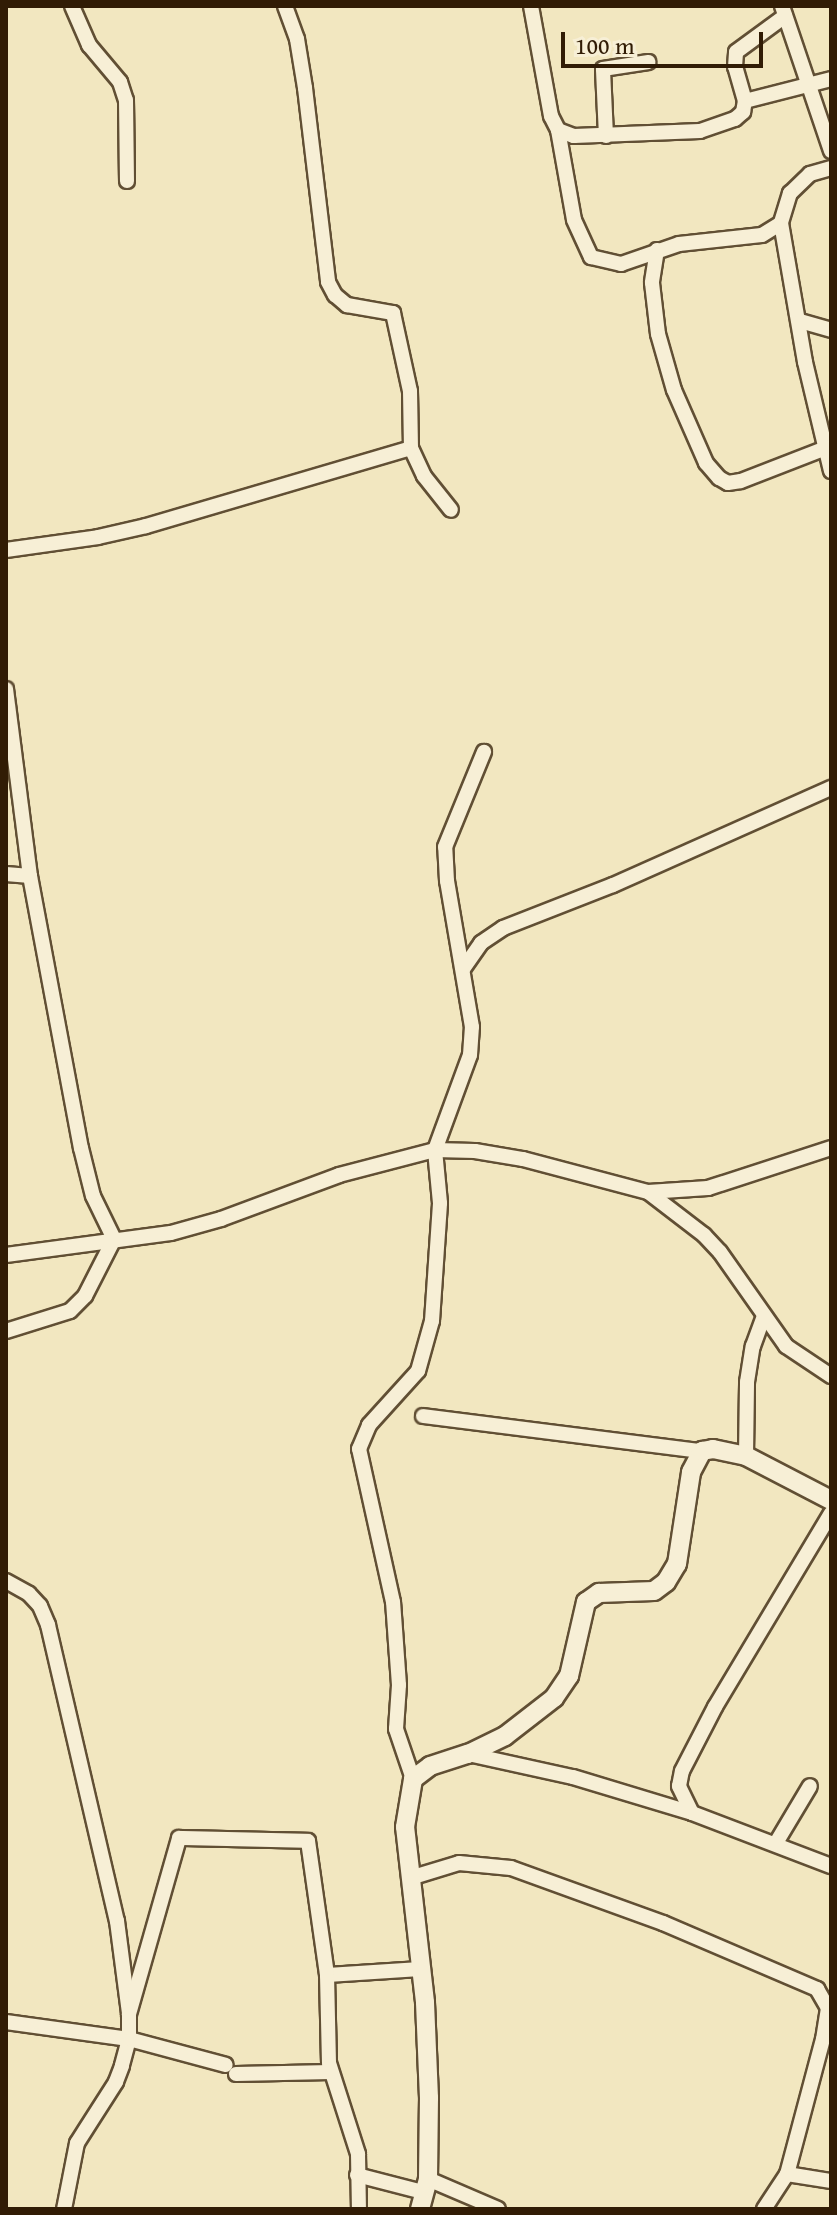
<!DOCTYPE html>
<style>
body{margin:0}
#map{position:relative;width:837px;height:2215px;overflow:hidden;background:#f2e7c0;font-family:"Gentium Book Plus",serif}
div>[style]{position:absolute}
.roads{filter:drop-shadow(2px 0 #614f34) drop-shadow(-2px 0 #614f34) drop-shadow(0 2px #614f34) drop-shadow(0 -2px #614f34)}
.minor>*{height:14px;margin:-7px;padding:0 7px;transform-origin:7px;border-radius:7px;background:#f7efd6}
.tertiary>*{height:18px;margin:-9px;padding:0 9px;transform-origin:9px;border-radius:9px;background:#f7efd6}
span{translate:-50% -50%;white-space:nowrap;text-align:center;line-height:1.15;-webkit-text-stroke:6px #f7efd6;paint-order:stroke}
.frame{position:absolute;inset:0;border:8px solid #311c05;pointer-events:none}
.scale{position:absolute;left:561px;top:32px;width:202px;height:36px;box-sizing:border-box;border:4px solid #311c05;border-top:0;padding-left:10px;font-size:24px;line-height:28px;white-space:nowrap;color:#311c05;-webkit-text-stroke:6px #f7efd6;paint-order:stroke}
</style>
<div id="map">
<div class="roads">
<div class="minor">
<div style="left:72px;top:6px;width:43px;rotate:66.4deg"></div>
<div style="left:89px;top:45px;width:48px;rotate:50deg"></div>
<div style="left:120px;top:82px;width:19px;rotate:72deg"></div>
<div style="left:126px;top:100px;width:81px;rotate:89.3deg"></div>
<div style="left:285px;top:6px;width:35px;rotate:70deg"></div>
<div style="left:297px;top:39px;width:50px;rotate:80.7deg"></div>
<div style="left:305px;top:88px;width:195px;rotate:83.2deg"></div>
<div style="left:328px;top:282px;width:15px;rotate:62deg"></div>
<div style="left:335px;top:295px;width:16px;rotate:40deg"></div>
<div style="left:347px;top:305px;width:47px;rotate:9.9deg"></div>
<div style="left:393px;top:313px;width:80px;rotate:77.7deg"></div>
<div style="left:410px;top:391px;width:57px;rotate:89deg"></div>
<div style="left:411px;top:448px;width:31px;rotate:65deg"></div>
<div style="left:424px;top:476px;width:43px;rotate:51.5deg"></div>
<div style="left:531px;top:6px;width:112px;rotate:79.7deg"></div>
<div style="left:551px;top:116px;width:16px;rotate:63deg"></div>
<div style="left:558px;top:130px;width:17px;rotate:21deg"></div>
<div style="left:574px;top:136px;width:126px;rotate:-2.3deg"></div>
<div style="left:700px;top:131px;width:37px;rotate:-19deg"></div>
<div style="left:735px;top:119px;width:11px;rotate:-41deg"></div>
<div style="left:743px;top:112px;width:11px;rotate:-80deg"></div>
<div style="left:745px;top:101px;width:35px;rotate:-106deg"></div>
<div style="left:735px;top:67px;width:15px;rotate:-86deg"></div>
<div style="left:736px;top:52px;width:61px;rotate:-36.3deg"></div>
<div style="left:782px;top:6px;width:153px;rotate:71.3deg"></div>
<div style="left:745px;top:101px;width:89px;rotate:-14.3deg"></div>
<div style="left:558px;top:130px;width:91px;rotate:79.9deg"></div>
<div style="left:574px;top:220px;width:41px;rotate:65.3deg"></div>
<div style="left:591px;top:257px;width:31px;rotate:13deg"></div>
<div style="left:621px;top:264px;width:61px;rotate:-19deg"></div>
<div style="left:679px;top:244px;width:83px;rotate:-6.2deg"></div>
<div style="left:762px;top:235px;width:22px;rotate:-32deg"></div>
<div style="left:606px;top:136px;width:67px;rotate:-92.6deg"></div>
<div style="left:603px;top:69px;width:46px;rotate:-8.8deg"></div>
<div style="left:831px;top:168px;width:22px;rotate:164deg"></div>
<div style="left:810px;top:174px;width:28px;rotate:136deg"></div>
<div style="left:790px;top:193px;width:31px;rotate:107deg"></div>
<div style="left:781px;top:223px;width:141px;rotate:80.2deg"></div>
<div style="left:805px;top:362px;width:112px;rotate:76.6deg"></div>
<div style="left:657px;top:250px;width:33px;rotate:99deg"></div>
<div style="left:652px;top:283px;width:51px;rotate:83.3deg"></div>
<div style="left:658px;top:334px;width:58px;rotate:74.1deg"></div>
<div style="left:674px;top:390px;width:80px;rotate:66.3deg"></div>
<div style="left:706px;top:463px;width:20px;rotate:49deg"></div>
<div style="left:719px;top:478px;width:10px;rotate:29deg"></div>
<div style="left:728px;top:483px;width:13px;rotate:-9deg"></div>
<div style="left:741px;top:481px;width:91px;rotate:-21.2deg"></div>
<div style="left:800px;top:321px;width:32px;rotate:16deg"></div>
<div style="left:6px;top:550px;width:93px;rotate:-8deg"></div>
<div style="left:98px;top:537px;width:49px;rotate:-12.9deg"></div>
<div style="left:146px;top:526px;width:276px;rotate:-16.4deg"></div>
<div style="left:6px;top:689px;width:189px;rotate:82.7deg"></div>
<div style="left:30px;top:876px;width:277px;rotate:79.4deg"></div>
<div style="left:81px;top:1148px;width:49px;rotate:76deg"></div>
<div style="left:93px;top:1196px;width:48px;rotate:64deg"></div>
<div style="left:6px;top:874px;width:24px;rotate:5deg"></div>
<div style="left:463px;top:969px;width:32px;rotate:-55deg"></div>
<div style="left:481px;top:943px;width:27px;rotate:-34deg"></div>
<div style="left:503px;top:928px;width:118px;rotate:-21.4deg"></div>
<div style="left:613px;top:885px;width:239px;rotate:-24deg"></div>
<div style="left:648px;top:1192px;width:71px;rotate:37.5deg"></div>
<div style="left:704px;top:1235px;width:23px;rotate:47deg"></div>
<div style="left:720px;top:1252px;width:115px;rotate:54.9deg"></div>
<div style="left:786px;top:1346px;width:54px;rotate:33.7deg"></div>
<div style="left:6px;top:1255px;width:166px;rotate:-7.6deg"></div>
<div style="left:171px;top:1233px;width:52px;rotate:-15.6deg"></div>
<div style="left:221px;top:1219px;width:126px;rotate:-20.4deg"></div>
<div style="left:339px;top:1175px;width:99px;rotate:-14.6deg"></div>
<div style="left:435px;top:1150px;width:40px;rotate:1.4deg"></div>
<div style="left:475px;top:1151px;width:49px;rotate:9.5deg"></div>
<div style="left:523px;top:1159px;width:129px;rotate:14.8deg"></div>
<div style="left:648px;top:1192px;width:60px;rotate:-3.8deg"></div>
<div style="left:708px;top:1188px;width:129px;rotate:-18deg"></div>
<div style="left:6px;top:1331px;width:67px;rotate:-17.4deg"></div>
<div style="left:70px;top:1311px;width:21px;rotate:-45deg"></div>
<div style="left:85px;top:1296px;width:64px;rotate:-63deg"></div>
<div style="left:423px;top:1416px;width:281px;rotate:7.2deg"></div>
<div style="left:746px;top:1456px;width:74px;rotate:-89.2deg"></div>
<div style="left:747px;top:1382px;width:36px;rotate:-81deg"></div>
<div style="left:753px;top:1346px;width:30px;rotate:-70deg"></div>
<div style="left:6px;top:1581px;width:26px;rotate:29deg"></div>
<div style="left:29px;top:1594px;width:16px;rotate:47deg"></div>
<div style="left:40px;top:1606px;width:21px;rotate:67deg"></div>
<div style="left:48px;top:1625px;width:304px;rotate:76.9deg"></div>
<div style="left:117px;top:1921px;width:94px;rotate:82.6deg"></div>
<div style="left:129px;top:2014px;width:25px;rotate:90deg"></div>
<div style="left:129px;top:2039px;width:28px;rotate:105deg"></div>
<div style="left:122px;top:2066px;width:17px;rotate:111deg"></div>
<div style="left:116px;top:2082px;width:72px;rotate:122.6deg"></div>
<div style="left:77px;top:2143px;width:67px;rotate:101.1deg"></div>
<div style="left:468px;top:1754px;width:107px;rotate:12.4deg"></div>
<div style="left:573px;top:1777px;width:124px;rotate:16.8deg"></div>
<div style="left:692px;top:1813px;width:149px;rotate:20.9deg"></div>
<div style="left:413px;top:1779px;width:53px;rotate:-108.8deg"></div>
<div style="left:396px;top:1729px;width:44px;rotate:-86.1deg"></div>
<div style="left:399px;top:1685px;width:83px;rotate:-94.1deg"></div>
<div style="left:393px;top:1602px;width:157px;rotate:-102.5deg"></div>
<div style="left:359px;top:1449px;width:26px;rotate:-67deg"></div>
<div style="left:369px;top:1425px;width:73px;rotate:-47.8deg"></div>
<div style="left:418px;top:1371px;width:52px;rotate:-74.4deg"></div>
<div style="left:432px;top:1321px;width:118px;rotate:-86.1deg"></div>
<div style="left:440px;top:1203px;width:53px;rotate:-95.4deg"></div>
<div style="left:435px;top:1150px;width:101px;rotate:-69.8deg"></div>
<div style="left:470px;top:1055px;width:28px;rotate:-86deg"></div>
<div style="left:472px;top:1027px;width:148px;rotate:-99.7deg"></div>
<div style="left:447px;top:881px;width:34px;rotate:-93deg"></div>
<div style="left:445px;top:847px;width:103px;rotate:-67.7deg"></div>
<div style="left:692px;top:1813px;width:30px;rotate:-116deg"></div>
<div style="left:679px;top:1786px;width:15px;rotate:-79deg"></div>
<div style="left:682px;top:1771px;width:72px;rotate:-62.7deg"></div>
<div style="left:715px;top:1707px;width:226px;rotate:-59.1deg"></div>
<div style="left:776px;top:1843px;width:66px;rotate:-59.2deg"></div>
<div style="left:410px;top:1878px;width:51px;rotate:-17deg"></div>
<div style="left:459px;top:1863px;width:52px;rotate:5.5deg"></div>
<div style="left:511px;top:1868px;width:162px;rotate:19.9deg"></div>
<div style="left:663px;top:1923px;width:168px;rotate:23.2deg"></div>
<div style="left:817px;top:1989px;width:22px;rotate:60deg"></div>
<div style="left:828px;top:2008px;width:31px;rotate:99deg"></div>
<div style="left:823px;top:2039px;width:140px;rotate:104.9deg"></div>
<div style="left:787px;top:2174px;width:42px;rotate:123.3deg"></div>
<div style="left:327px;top:1975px;width:94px;rotate:-3.7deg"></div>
<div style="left:129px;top:2014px;width:183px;rotate:-74.1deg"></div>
<div style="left:179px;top:1838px;width:129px;rotate:1.3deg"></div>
<div style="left:308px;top:1841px;width:135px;rotate:81.9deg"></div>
<div style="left:327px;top:1975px;width:88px;rotate:88.7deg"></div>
<div style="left:329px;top:2063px;width:96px;rotate:72.3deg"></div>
<div style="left:358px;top:2154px;width:55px;rotate:89deg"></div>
<div style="left:6px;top:2022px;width:124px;rotate:7.9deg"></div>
<div style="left:129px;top:2039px;width:100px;rotate:15deg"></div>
<div style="left:236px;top:2074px;width:95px;rotate:-1.2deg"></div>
<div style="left:787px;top:2174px;width:45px;rotate:9deg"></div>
<div style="left:357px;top:2175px;width:68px;rotate:14.4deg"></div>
<div style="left:428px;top:2179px;width:76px;rotate:23.2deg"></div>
</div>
<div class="tertiary">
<div style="left:420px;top:2209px;width:31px;rotate:-75deg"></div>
<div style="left:428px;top:2179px;width:81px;rotate:-89.3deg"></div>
<div style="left:429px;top:2098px;width:96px;rotate:-92.4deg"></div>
<div style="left:425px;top:2002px;width:176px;rotate:-96.5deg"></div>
<div style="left:405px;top:1827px;width:49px;rotate:-80.5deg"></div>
<div style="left:413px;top:1779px;width:21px;rotate:-37deg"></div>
<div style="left:430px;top:1766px;width:40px;rotate:-18deg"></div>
<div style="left:468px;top:1754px;width:41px;rotate:-25.9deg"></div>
<div style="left:505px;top:1736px;width:62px;rotate:-37.8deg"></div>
<div style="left:554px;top:1698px;width:27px;rotate:-56deg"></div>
<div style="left:569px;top:1676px;width:76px;rotate:-77.1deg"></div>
<div style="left:586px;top:1602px;width:16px;rotate:-35deg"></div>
<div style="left:599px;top:1593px;width:55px;rotate:-2.1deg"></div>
<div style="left:654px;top:1591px;width:15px;rotate:-37deg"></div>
<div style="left:666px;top:1582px;width:21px;rotate:-59deg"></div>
<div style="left:677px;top:1564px;width:93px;rotate:-81.3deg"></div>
<div style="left:691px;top:1472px;width:24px;rotate:-62deg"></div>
<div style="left:702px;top:1451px;width:11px;rotate:-10deg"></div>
<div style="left:713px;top:1449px;width:34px;rotate:12deg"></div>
<div style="left:746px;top:1456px;width:96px;rotate:27.4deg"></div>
</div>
</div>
<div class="frame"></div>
<div class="scale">100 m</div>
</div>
